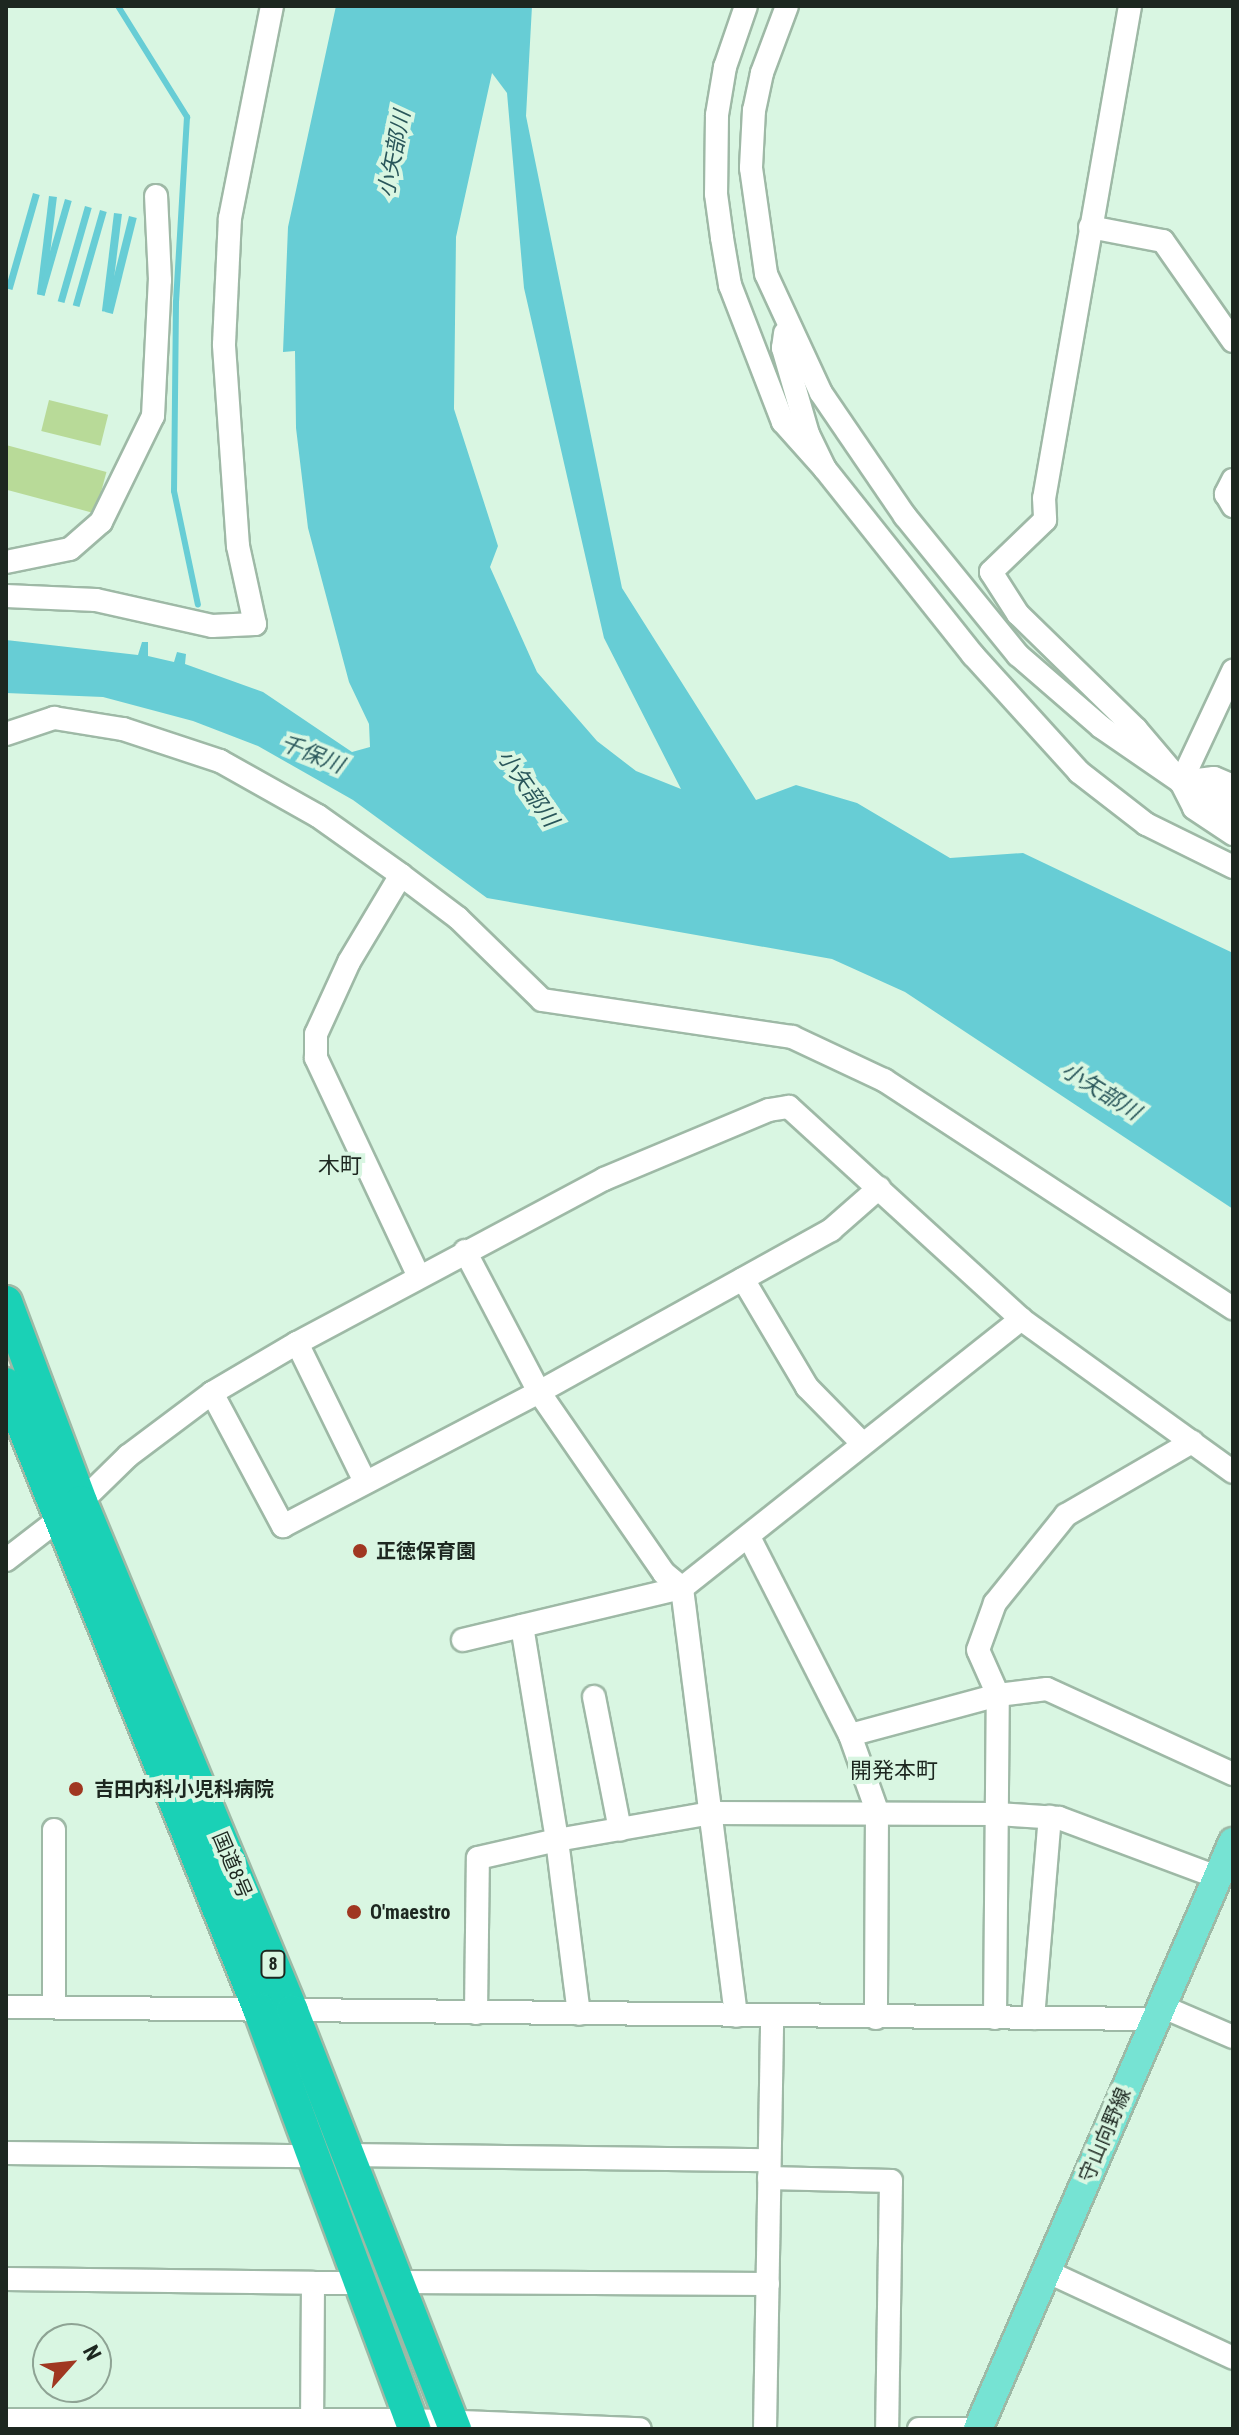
<!DOCTYPE html>
<meta charset="utf-8">
<style>
body{margin:0}
#map{position:relative;width:1239px;height:2435px;overflow:hidden;background:#d9f6e2;font-family:"Roboto Condensed","Noto Sans JP",sans-serif}
div>[style]{position:absolute}
.water>*{inset:0;background:#67cdd5;transform-origin:0 0}
.stream>*{height:6px;margin:-3px;padding:0 3px;transform-origin:3px;border-radius:3px;background:#67cdd5}
.building>*{inset:0;background:#b8da98;transform-origin:0 0}
.roads{filter:drop-shadow(2px 0 #9eb9a6) drop-shadow(-2px 0 #9eb9a6) drop-shadow(0 2px #9eb9a6) drop-shadow(0 -2px #9eb9a6)}
.minor>*{height:22px;margin:-11px;padding:0 11px;transform-origin:11px;border-radius:11px;background:#fff}
.major>*{height:28px;margin:-14px;padding:0 14px;transform-origin:14px;border-radius:14px;background:#76e3d3}
.highway>*{height:32px;margin:-16px;padding:0 16px;transform-origin:16px;border-radius:16px;background:#1ad1b6}
.dots>*{width:22px;height:22px;translate:-50% -50%;box-sizing:border-box;border:4px solid #d9f6e2;border-radius:50%}
span{translate:-50% -50%;white-space:nowrap;text-align:center;line-height:1.15;-webkit-text-stroke:8px #d9f6e2;paint-order:stroke}
.shield-label span{padding:2px 6px;background:#d9f6e2;border:2px solid;border-radius:6px;-webkit-text-stroke-width:0}
.shield-label{font-size:18px;color:#1d2720;font-weight:700}
.poi-label{font-size:20px;color:#1d2720;font-weight:700}
.left{translate:0 -50%;text-align:left}
.street-label{font-size:20px;color:#1d2720}
.water-label{font-size:22px;color:#29565a;font-style:italic}
.neighbourhood-label{font-size:22px;color:#1d2720}
.frame{position:absolute;inset:0;border:8px solid #1d2720;pointer-events:none}
.north{position:absolute;left:32px;top:2323px;width:80px;height:80px;box-sizing:border-box;background:#d9f6e2;border:2px solid #8ea394;border-radius:50%;rotate:63deg;font-size:22px;font-weight:700;line-height:32px;text-align:center;color:#1d2720}
.north::after{content:'';display:block;margin:auto;width:28px;height:36px;background:#a03721;clip-path:polygon(50% 0,100% 100%,50% 72%,0 100%)}
</style>
<div id="map">
<div class="water">
<div style="clip-path:polygon(evenodd,336px 6px,532px 6px,526px 116px,622px 588px,756px 800px,796px 785px,857px 803px,950px 858px,1023px 853px,1233px 953px,1233px 1209px,905px 992px,832px 959px,487px 898px,353px 800px,258px 746px,193px 721px,103px 697px,6px 693px,6px 640px,138px 655px,142px 642px,148px 642px,148px 656px,174px 662px,177px 652px,186px 654px,185px 664px,263px 692px,352px 752px,370px 747px,369px 724px,349px 682px,308px 528px,296px 428px,295px 351px,283px 352px,288px 227px,336px 6px,492px 73px,507px 93px,524px 288px,604px 638px,681px 789px,636px 771px,597px 741px,537px 672px,490px 567px,498px 546px,454px 409px,456px 237px,492px 73px)"></div>
<div style="left:33px;top:193px;width:7px;height:99px;rotate:16deg"></div>
<div style="left:49px;top:196px;width:8px;height:99px;rotate:7deg"></div>
<div style="left:65px;top:199px;width:7px;height:99px;rotate:16deg"></div>
<div style="left:85px;top:206px;width:7px;height:99px;rotate:16deg"></div>
<div style="left:100px;top:210px;width:7px;height:99px;rotate:16deg"></div>
<div style="left:114px;top:213px;width:8px;height:99px;rotate:7deg"></div>
<div style="left:129px;top:216px;width:8px;height:99px;rotate:14deg"></div>
</div>
<div class="stream">
<div style="left:118px;top:6px;width:131px;rotate:58.1deg"></div>
<div style="left:187px;top:117px;width:185px;rotate:93.4deg"></div>
<div style="left:176px;top:302px;width:189px;rotate:90.6deg"></div>
<div style="left:174px;top:491px;width:116px;rotate:78.1deg"></div>
</div>
<div class="building">
<div style="left:49px;top:400px;width:61px;height:32px;rotate:14deg"></div>
<div style="left:6px;top:445px;width:104px;height:43px;rotate:15deg"></div>
</div>
<div class="roads">
<div class="minor">
<div style="left:746px;top:6px;width:65px;rotate:109deg"></div>
<div style="left:725px;top:67px;width:49px;rotate:99.5deg"></div>
<div style="left:717px;top:115px;width:79px;rotate:90.7deg"></div>
<div style="left:716px;top:194px;width:44px;rotate:82.2deg"></div>
<div style="left:722px;top:238px;width:48px;rotate:80.3deg"></div>
<div style="left:730px;top:285px;width:147px;rotate:68.9deg"></div>
<div style="left:783px;top:422px;width:63px;rotate:48.2deg"></div>
<div style="left:825px;top:469px;width:39px;rotate:-116deg"></div>
<div style="left:808px;top:434px;width:90px;rotate:-106.2deg"></div>
<div style="left:783px;top:348px;width:15px;rotate:-82deg"></div>
<div style="left:787px;top:6px;width:72px;rotate:110.5deg"></div>
<div style="left:762px;top:73px;width:38px;rotate:102deg"></div>
<div style="left:754px;top:110px;width:58px;rotate:93deg"></div>
<div style="left:751px;top:168px;width:107px;rotate:81.9deg"></div>
<div style="left:766px;top:274px;width:131px;rotate:65.2deg"></div>
<div style="left:821px;top:393px;width:149px;rotate:55.7deg"></div>
<div style="left:905px;top:516px;width:179px;rotate:50.9deg"></div>
<div style="left:1018px;top:655px;width:110px;rotate:40.9deg"></div>
<div style="left:1101px;top:727px;width:97px;rotate:34.5deg"></div>
<div style="left:1181px;top:782px;width:59px;rotate:28.3deg"></div>
<div style="left:1130px;top:6px;width:499px;rotate:99.9deg"></div>
<div style="left:1044px;top:498px;width:22px;rotate:87deg"></div>
<div style="left:1045px;top:520px;width:75px;rotate:136.1deg"></div>
<div style="left:991px;top:572px;width:50px;rotate:57.3deg"></div>
<div style="left:1018px;top:614px;width:165px;rotate:44.3deg"></div>
<div style="left:1136px;top:729px;width:70px;rotate:49.7deg"></div>
<div style="left:1181px;top:782px;width:29px;rotate:63deg"></div>
<div style="left:1194px;top:808px;width:47px;rotate:33.7deg"></div>
<div style="left:1090px;top:227px;width:74px;rotate:10.9deg"></div>
<div style="left:1163px;top:241px;width:122px;rotate:55deg"></div>
<div style="left:825px;top:469px;width:238px;rotate:51.5deg"></div>
<div style="left:973px;top:655px;width:158px;rotate:47.8deg"></div>
<div style="left:1079px;top:772px;width:85px;rotate:37.8deg"></div>
<div style="left:1146px;top:824px;width:97px;rotate:26.3deg"></div>
<div style="left:1233px;top:480px;width:16px;rotate:117deg"></div>
<div style="left:1226px;top:494px;width:14px;rotate:60deg"></div>
<div style="left:6px;top:562px;width:65px;rotate:-11.5deg"></div>
<div style="left:70px;top:549px;width:41px;rotate:-41.1deg"></div>
<div style="left:101px;top:522px;width:118px;rotate:-63.9deg"></div>
<div style="left:153px;top:416px;width:136px;rotate:-87.1deg"></div>
<div style="left:160px;top:280px;width:84px;rotate:-92.7deg"></div>
<div style="left:6px;top:596px;width:90px;rotate:2.5deg"></div>
<div style="left:96px;top:600px;width:119px;rotate:12.6deg"></div>
<div style="left:212px;top:626px;width:43px;rotate:-2.7deg"></div>
<div style="left:255px;top:624px;width:80px;rotate:-102.3deg"></div>
<div style="left:238px;top:546px;width:202px;rotate:-94deg"></div>
<div style="left:224px;top:344px;width:126px;rotate:-87.3deg"></div>
<div style="left:230px;top:218px;width:216px;rotate:-78.8deg"></div>
<div style="left:6px;top:734px;width:51px;rotate:-18.4deg"></div>
<div style="left:54px;top:718px;width:70px;rotate:9.1deg"></div>
<div style="left:123px;top:729px;width:102px;rotate:18.3deg"></div>
<div style="left:220px;top:761px;width:112px;rotate:29.3deg"></div>
<div style="left:318px;top:816px;width:102px;rotate:35.4deg"></div>
<div style="left:401px;top:875px;width:71px;rotate:37deg"></div>
<div style="left:458px;top:918px;width:117px;rotate:44.3deg"></div>
<div style="left:542px;top:1000px;width:253px;rotate:8.4deg"></div>
<div style="left:792px;top:1037px;width:102px;rotate:25.1deg"></div>
<div style="left:884px;top:1080px;width:417px;rotate:33.2deg"></div>
<div style="left:1181px;top:782px;width:123px;rotate:-64.9deg"></div>
<div style="left:1181px;top:782px;width:33px;rotate:-7deg"></div>
<div style="left:1214px;top:778px;width:21px;rotate:23deg"></div>
<div style="left:401px;top:875px;width:101px;rotate:120.9deg"></div>
<div style="left:349px;top:962px;width:79px;rotate:114.6deg"></div>
<div style="left:316px;top:1034px;width:24px;rotate:90deg"></div>
<div style="left:316px;top:1058px;width:240px;rotate:64.8deg"></div>
<div style="left:465px;top:1251px;width:159px;rotate:62.3deg"></div>
<div style="left:539px;top:1392px;width:220px;rotate:55.4deg"></div>
<div style="left:664px;top:1573px;width:23px;rotate:40deg"></div>
<div style="left:682px;top:1588px;width:431px;rotate:82.8deg"></div>
<div style="left:743px;top:1279px;width:126px;rotate:59.3deg"></div>
<div style="left:807px;top:1387px;width:78px;rotate:45.5deg"></div>
<div style="left:297px;top:1343px;width:155px;rotate:63.9deg"></div>
<div style="left:212px;top:1393px;width:151px;rotate:61.9deg"></div>
<div style="left:283px;top:1526px;width:289px;rotate:-27.6deg"></div>
<div style="left:539px;top:1392px;width:334px;rotate:-29deg"></div>
<div style="left:831px;top:1230px;width:64px;rotate:-41.2deg"></div>
<div style="left:749px;top:1537px;width:222px;rotate:63deg"></div>
<div style="left:850px;top:1735px;width:81px;rotate:70.4deg"></div>
<div style="left:877px;top:1811px;width:207px;rotate:90.3deg"></div>
<div style="left:6px;top:1560px;width:95px;rotate:-37.7deg"></div>
<div style="left:81px;top:1502px;width:66px;rotate:-44.4deg"></div>
<div style="left:128px;top:1456px;width:105px;rotate:-36.9deg"></div>
<div style="left:212px;top:1393px;width:99px;rotate:-30.5deg"></div>
<div style="left:297px;top:1343px;width:348px;rotate:-28.1deg"></div>
<div style="left:604px;top:1179px;width:179px;rotate:-22.7deg"></div>
<div style="left:769px;top:1110px;width:20px;rotate:-9deg"></div>
<div style="left:789px;top:1107px;width:314px;rotate:42.4deg"></div>
<div style="left:1021px;top:1319px;width:261px;rotate:35.8deg"></div>
<div style="left:522px;top:1626px;width:217px;rotate:80.7deg"></div>
<div style="left:557px;top:1840px;width:175px;rotate:82.8deg"></div>
<div style="left:463px;top:1640px;width:225px;rotate:-13.4deg"></div>
<div style="left:682px;top:1588px;width:433px;rotate:-38.4deg"></div>
<div style="left:594px;top:1697px;width:135px;rotate:78.9deg"></div>
<div style="left:850px;top:1735px;width:153px;rotate:-15.1deg"></div>
<div style="left:998px;top:1695px;width:49px;rotate:-7deg"></div>
<div style="left:1047px;top:1689px;width:205px;rotate:24.6deg"></div>
<div style="left:1161px;top:2006px;width:78px;rotate:23.3deg"></div>
<div style="left:6px;top:2007px;width:1149px;rotate:0.6deg"></div>
<div style="left:54px;top:2007px;width:177px;rotate:-90deg"></div>
<div style="left:476px;top:2013px;width:155px;rotate:-89.3deg"></div>
<div style="left:478px;top:1858px;width:81px;rotate:-12.8deg"></div>
<div style="left:557px;top:1840px;width:156px;rotate:-9.9deg"></div>
<div style="left:711px;top:1813px;width:286px;rotate:0.2deg"></div>
<div style="left:997px;top:1814px;width:62px;rotate:3.7deg"></div>
<div style="left:1059px;top:1818px;width:169px;rotate:20.5deg"></div>
<div style="left:995px;top:2018px;width:323px;rotate:-89.5deg"></div>
<div style="left:998px;top:1695px;width:49px;rotate:-114deg"></div>
<div style="left:978px;top:1650px;width:50px;rotate:-70.1deg"></div>
<div style="left:995px;top:1603px;width:113px;rotate:-51.1deg"></div>
<div style="left:1066px;top:1515px;width:146px;rotate:-30.1deg"></div>
<div style="left:1033px;top:2018px;width:202px;rotate:-85.2deg"></div>
<div style="left:6px;top:2153px;width:306px;rotate:0.6deg"></div>
<div style="left:348px;top:2155px;width:421px;rotate:0.7deg"></div>
<div style="left:769px;top:2178px;width:122px;rotate:1.4deg"></div>
<div style="left:891px;top:2181px;width:248px;rotate:90.9deg"></div>
<div style="left:1046px;top:2271px;width:206px;rotate:24.9deg"></div>
<div style="left:6px;top:2279px;width:307px;rotate:0.7deg"></div>
<div style="left:313px;top:2283px;width:146px;rotate:90.4deg"></div>
<div style="left:397px;top:2282px;width:371px;rotate:0.3deg"></div>
<div style="left:313px;top:2283px;width:47px"></div>
<div style="left:6px;top:2420px;width:405px"></div>
<div style="left:411px;top:2420px;width:229px;rotate:2.3deg"></div>
<div style="left:765px;top:2429px;width:412px;rotate:-89deg"></div>
<div style="left:919px;top:2429px;width:60px"></div>
</div>
<div class="major">
<div style="left:978px;top:2429px;width:640px;rotate:-66.52deg"></div>
</div>
<div class="highway">
<div style="left:6px;top:1302px;width:214px;rotate:69.4deg"></div>
<div style="left:81px;top:1502px;width:551px;rotate:67.48deg"></div>
<div style="left:292px;top:2011px;width:449px;rotate:68.7deg"></div>
<div style="left:6px;top:1384px;width:674px;rotate:67.96deg"></div>
<div style="left:259px;top:2009px;width:448px;rotate:69.7deg"></div>
</div>
</div>
<div class="dots">
<div style="left:360px;top:1551px;background:#a03721"></div>
<div style="left:76px;top:1789px;background:#a03721"></div>
<div style="left:354px;top:1912px;background:#a03721"></div>
</div>
<div class="shield-label">
<span style="left:273px;top:1964px">8</span>
</div>
<div class="poi-label">
<span class="left" style="left:376px;top:1551px">正徳保育園</span>
<span class="left" style="left:94px;top:1789px">吉田内科小児科病院</span>
<span class="left" style="left:370px;top:1912px">O'maestro</span>
</div>
<div class="street-label">
<span style="left:232px;top:1865px;rotate:67deg">国道8号</span>
<span style="left:1105px;top:2135px;rotate:-67deg">守山向野線</span>
</div>
<div class="water-label">
<span style="left:394px;top:154px;rotate:-79deg">小矢部川</span>
<span style="left:312px;top:754px;rotate:22deg">千保川</span>
<span style="left:528px;top:788px;rotate:55deg">小矢部川</span>
<span style="left:1101px;top:1091px;rotate:32deg">小矢部川</span>
</div>
<div class="neighbourhood-label">
<span style="left:340px;top:1166px">木町</span>
<span style="left:894px;top:1771px">開発本町</span>
</div>
<div class="frame"></div>
<div class="north">N</div>
</div>
